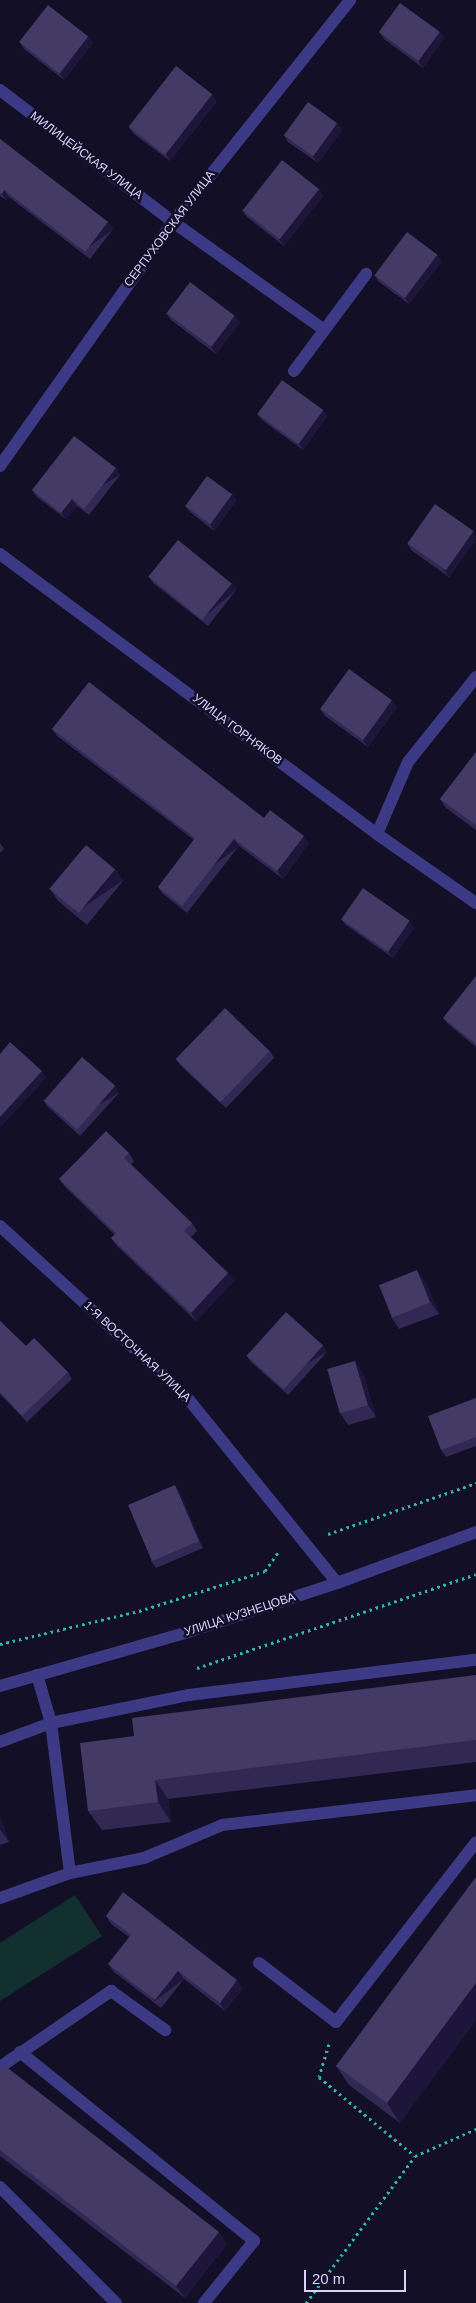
<!DOCTYPE html>
<meta charset="utf-8">
<style>
body{margin:0}
#map{position:relative;width:476px;height:2303px;overflow:hidden;background:#130f26;font-family:Arial,sans-serif}
div>[style]{position:absolute}
.green>*{inset:0;background:#12302f}
.path>*{height:3px;margin-top:-1.5px;transform-origin:0;background:repeating-linear-gradient(90deg,#2fb8b0 0 2.5px,transparent 0 6.5px)}
.service>*{height:12px;margin:-6px;padding:0 6px;transform-origin:6px;border-radius:6px;background:#3d3a85}
.minor>*{height:12px;margin:-6px;padding:0 6px;transform-origin:6px;border-radius:6px;background:#3d3a85}
.tertiary>*{height:12px;margin:-6px;padding:0 6px;transform-origin:6px;border-radius:6px;background:#3d3a85}
.wall>*{inset:0;background:#312854}
.shaded-wall>*{inset:0;background:#1d163a;transform-origin:0 0}
.building>*{inset:0;background:#433a66;transform-origin:0 0}
span{translate:-50% -50%;white-space:nowrap;text-align:center;line-height:1.15;-webkit-text-stroke:5px #130f26;paint-order:stroke}
.street-label{font-size:12px;color:#d9d4ff}
.scale{position:absolute;left:304px;top:2270px;width:102px;height:22px;box-sizing:border-box;border:2px solid #d9d4ff;border-top:0;padding-left:6px;font-size:15px;line-height:18px;white-space:nowrap;color:#d9d4ff;-webkit-text-stroke:4px #130f26;paint-order:stroke}
</style>
<div id="map">
<div class="green">
<div style="clip-path:polygon(75px 1895px,102px 1936px,0 2001px,0 1943px)"></div>
</div>
<div class="path">
<div style="left:328px;top:1534px;width:157px;rotate:-19deg"></div>
<div style="left:0;top:1644px;width:143px;rotate:-13.4deg"></div>
<div style="left:139px;top:1611px;width:132px;rotate:-17.6deg"></div>
<div style="left:265px;top:1571px;width:24px;rotate:-55deg"></div>
<div style="left:197px;top:1668px;width:294px;rotate:-18.6deg"></div>
<div style="left:329px;top:2044px;width:34px;rotate:107deg"></div>
<div style="left:319px;top:2077px;width:124px;rotate:39.5deg"></div>
<div style="left:306px;top:2303px;width:183px;rotate:-53.4deg"></div>
<div style="left:415px;top:2156px;width:67px;rotate:-23.9deg"></div>
</div>
<div class="service">
<div style="left:173px;top:222px;width:184px;rotate:35.5deg"></div>
<div style="left:294px;top:371px;width:121px;rotate:-53.4deg"></div>
<div style="left:37px;top:1675px;width:50px;rotate:73.7deg"></div>
<div style="left:51px;top:1723px;width:151px;rotate:82.8deg"></div>
<div style="left:0;top:1742px;width:54px;rotate:-20.4deg"></div>
<div style="left:51px;top:1723px;width:141px;rotate:-11.5deg"></div>
<div style="left:189px;top:1695px;width:289px;rotate:-7deg"></div>
<div style="left:0;top:1898px;width:74px;rotate:-19.7deg"></div>
<div style="left:70px;top:1873px;width:76px;rotate:-11.5deg"></div>
<div style="left:144px;top:1858px;width:85px;rotate:-22.9deg"></div>
<div style="left:222px;top:1825px;width:256px;rotate:-6.7deg"></div>
<div style="left:259px;top:1963px;width:97px;rotate:37.5deg"></div>
<div style="left:336px;top:2022px;width:228px;rotate:-52.1deg"></div>
<div style="left:20px;top:2052px;width:301px;rotate:38.9deg"></div>
<div style="left:254px;top:2241px;width:80px;rotate:128.9deg"></div>
<div style="left:0;top:2067px;width:135px;rotate:-34.4deg"></div>
<div style="left:111px;top:1991px;width:67px;rotate:35.8deg"></div>
<div style="left:0;top:2187px;width:164px;rotate:45deg"></div>
</div>
<div class="minor">
<div style="left:0;top:90px;width:218px;rotate:37.3deg"></div>
<div style="left:0;top:466px;width:299px;rotate:-54.7deg"></div>
<div style="left:173px;top:222px;width:284px;rotate:-51.4deg"></div>
<div style="left:0;top:554px;width:470px;rotate:36.6deg"></div>
<div style="left:377px;top:834px;width:121px;rotate:34.9deg"></div>
<div style="left:377px;top:834px;width:78px;rotate:-66.7deg"></div>
<div style="left:408px;top:762px;width:109px;rotate:-51.3deg"></div>
<div style="left:0;top:1226px;width:251px;rotate:42.4deg"></div>
<div style="left:185px;top:1395px;width:242px;rotate:51deg"></div>
</div>
<div class="tertiary">
<div style="left:0;top:1686px;width:196px;rotate:-16deg"></div>
<div style="left:188px;top:1632px;width:157px;rotate:-18.2deg"></div>
<div style="left:337px;top:1583px;width:148px;rotate:-20.1deg"></div>
</div>
<div class="wall">
<div style="clip-path:polygon(379px 32px,440px 32px,444px 38px,423px 68px,384px 39px)"></div>
<div style="clip-path:polygon(88px 36px,93px 43px,64px 80px,24px 49px,20px 43px)"></div>
<div style="clip-path:polygon(217px 101px,170px 161px,134px 134px,129px 127px)"></div>
<div style="clip-path:polygon(337px 123px,342px 130px,318px 163px,288px 142px,284px 135px)"></div>
<div style="clip-path:polygon(0 139px,108px 222px,113px 229px,90px 259px,9px 197px,6px 200px,0 196px)"></div>
<div style="clip-path:polygon(319px 189px,323px 196px,284px 246px,247px 217px,242px 210px)"></div>
<div style="clip-path:polygon(437px 255px,441px 262px,409px 304px,379px 282px,374px 275px)"></div>
<div style="clip-path:polygon(166px 313px,240px 322px,216px 354px,171px 320px)"></div>
<div style="clip-path:polygon(257px 414px,327px 416px,303px 450px,262px 420px)"></div>
<div style="clip-path:polygon(116px 468px,120px 475px,89px 515px,77px 506px,66px 519px,37px 497px,32px 490px)"></div>
<div style="clip-path:polygon(232px 494px,236px 501px,214px 531px,190px 512px,185px 506px)"></div>
<div style="clip-path:polygon(476px 536px,476px 539px,449px 577px,411px 550px,407px 543px)"></div>
<div style="clip-path:polygon(149px 577px,232px 583px,237px 589px,208px 626px,153px 583px)"></div>
<div style="clip-path:polygon(397px 707px,368px 747px,325px 716px,320px 709px)"></div>
<div style="clip-path:polygon(52px 729px,264px 818px,309px 843px,283px 879px,239px 846px,187px 913px,163px 894px,158px 887px,194px 840px,57px 736px)"></div>
<div style="clip-path:polygon(476px 752px,476px 830px,446px 808px,440px 799px)"></div>
<div style="clip-path:polygon(0 843px,4px 849px,0 853px)"></div>
<div style="clip-path:polygon(115px 869px,123px 881px,87px 925px,58px 901px,50px 889px)"></div>
<div style="clip-path:polygon(341px 919px,414px 928px,393px 958px,346px 925px)"></div>
<div style="clip-path:polygon(476px 976px,476px 1047px,448px 1024px,443px 1018px)"></div>
<div style="clip-path:polygon(270px 1051px,274px 1058px,226px 1108px,181px 1066px,176px 1059px)"></div>
<div style="clip-path:polygon(119px 1093px,80px 1136px,48px 1107px,43px 1100px)"></div>
<div style="clip-path:polygon(129px 1153px,134px 1161px,131px 1164px,192px 1223px,197px 1231px,191px 1237px,228px 1273px,234px 1281px,196px 1321px,117px 1246px,111px 1238px,115px 1235px,65px 1187px,59px 1179px)"></div>
<div style="clip-path:polygon(426px 1282px,439px 1314px,399px 1329px,391px 1317px)"></div>
<div style="clip-path:polygon(0 1321px,26px 1346px,68px 1372px,72px 1379px,27px 1422px,0 1394px)"></div>
<div style="clip-path:polygon(327px 1352px,288px 1395px,251px 1362px,246px 1355px)"></div>
<div style="clip-path:polygon(363px 1373px,376px 1417px,348px 1425px,340px 1413px)"></div>
<div style="clip-path:polygon(476px 1398px,476px 1446px,446px 1457px,441px 1450px)"></div>
<div style="clip-path:polygon(180px 1492px,203px 1548px,156px 1568px,151px 1561px)"></div>
<div style="clip-path:polygon(476px 1675px,476px 1762px,168px 1799px,171px 1822px,102px 1830px,88px 1811px,134px 1736px)"></div>
<div style="clip-path:polygon(0 1817px,9px 1842px,0 1845px)"></div>
<div style="clip-path:polygon(476px 1877px,400px 2123px,349px 2085px,336px 2066px)"></div>
<div style="clip-path:polygon(106px 1916px,243px 1988px,225px 2011px,184px 1979px,161px 2008px,114px 1972px,108px 1964px,129px 1937px,111px 1924px)"></div>
<div style="clip-path:polygon(0 2070px,227px 2244px,185px 2298px,0 2156px)"></div>
</div>
<div class="shaded-wall">
<div style="clip-path:polygon(440px 32px,444px 38px,423px 68px,418px 61px)"></div>
<div style="clip-path:polygon(88px 36px,93px 43px,64px 80px,60px 74px)"></div>
<div style="clip-path:polygon(212px 94px,217px 101px,170px 161px,166px 154px)"></div>
<div style="clip-path:polygon(337px 123px,342px 130px,318px 163px,313px 157px)"></div>
<div style="clip-path:polygon(319px 189px,323px 196px,284px 246px,279px 239px)"></div>
<div style="clip-path:polygon(4px 190px,9px 197px,6px 200px,2px 194px)"></div>
<div style="left:108px;top:222px;width:9px;height:38px;rotate:54deg"></div>
<div style="clip-path:polygon(437px 255px,441px 262px,409px 304px,404px 297px)"></div>
<div style="clip-path:polygon(235px 316px,240px 322px,216px 354px,211px 347px)"></div>
<div style="clip-path:polygon(323px 410px,327px 416px,303px 450px,298px 443px)"></div>
<div style="left:116px;top:468px;width:8px;height:52px;rotate:60deg"></div>
<div style="clip-path:polygon(232px 494px,236px 501px,214px 531px,210px 524px)"></div>
<div style="clip-path:polygon(72px 499px,77px 506px,66px 519px,61px 513px)"></div>
<div style="clip-path:polygon(473px 531px,476px 536px,476px 539px,449px 577px,444px 570px)"></div>
<div style="left:232px;top:583px;width:8px;height:46px;rotate:50deg"></div>
<div style="clip-path:polygon(392px 700px,397px 707px,368px 747px,363px 741px)"></div>
<div style="clip-path:polygon(304px 836px,309px 843px,283px 879px,277px 871px)"></div>
<div style="left:234px;top:839px;width:9px;height:85px;rotate:54deg"></div>
<div style="left:115px;top:869px;width:14px;height:57px;rotate:56deg"></div>
<div style="clip-path:polygon(410px 921px,414px 928px,393px 958px,388px 952px)"></div>
<div style="clip-path:polygon(42px 1071px,46px 1078px,0 1128px,0 1117px)"></div>
<div style="left:115px;top:1086px;width:8px;height:58px;rotate:60deg"></div>
<div style="clip-path:polygon(417px 1270px,426px 1282px,439px 1314px,430px 1302px)"></div>
<div style="clip-path:polygon(228px 1273px,234px 1281px,196px 1321px,191px 1313px)"></div>
<div style="left:323px;top:1345px;width:8px;height:59px;rotate:60deg"></div>
<div style="clip-path:polygon(355px 1361px,363px 1373px,376px 1417px,368px 1405px)"></div>
<div style="clip-path:polygon(175px 1485px,180px 1492px,203px 1548px,199px 1541px)"></div>
<div style="clip-path:polygon(155px 1780px,168px 1799px,171px 1822px,158px 1802px)"></div>
<div style="clip-path:polygon(0 1817px,9px 1842px,0 1829px)"></div>
<div style="left:178px;top:1971px;width:10px;height:37px;rotate:53deg"></div>
<div style="clip-path:polygon(237px 1980px,243px 1988px,225px 2011px,220px 2003px)"></div>
<div style="clip-path:polygon(476px 1983px,476px 2021px,400px 2123px,387px 2103px)"></div>
<div style="clip-path:polygon(219px 2232px,227px 2244px,185px 2298px,176px 2286px)"></div>
</div>
<div class="building">
<div style="left:400px;top:3px;width:49px;height:36px;rotate:36deg"></div>
<div style="left:48px;top:5px;width:51px;height:47px;rotate:38deg"></div>
<div style="left:176px;top:66px;width:46px;height:77px;rotate:38deg"></div>
<div style="left:308px;top:102px;width:36px;height:41px;rotate:36deg"></div>
<div style="clip-path:polygon(0 139px,108px 222px,85px 252px,4px 190px,2px 194px,0 193px)"></div>
<div style="left:282px;top:160px;width:47px;height:64px;rotate:38deg"></div>
<div style="left:407px;top:232px;width:38px;height:54px;rotate:37deg"></div>
<div style="left:190px;top:282px;width:56px;height:39px;rotate:37deg"></div>
<div style="left:282px;top:380px;width:51px;height:42px;rotate:36deg"></div>
<div style="clip-path:polygon(74px 436px,116px 468px,84px 509px,72px 499px,61px 513px,32px 490px)"></div>
<div style="left:207px;top:476px;width:31px;height:37px;rotate:36deg"></div>
<div style="left:435px;top:504px;width:47px;height:48px;rotate:35deg"></div>
<div style="left:178px;top:540px;width:69px;height:47px;rotate:39deg"></div>
<div style="left:349px;top:669px;width:53px;height:49px;rotate:36deg"></div>
<div style="clip-path:polygon(89px 682px,264px 818px,270px 810px,304px 836px,277px 871px,234px 839px,182px 906px,158px 887px,195px 838px,52px 729px)"></div>
<div style="clip-path:polygon(476px 752px,476px 825px,440px 799px)"></div>
<div style="left:86px;top:845px;width:38px;height:57px;rotate:40deg"></div>
<div style="left:363px;top:888px;width:57px;height:38px;rotate:35deg"></div>
<div style="clip-path:polygon(476px 976px,476px 1044px,443px 1018px)"></div>
<div style="left:225px;top:1008px;width:62px;height:71px;rotate:44deg"></div>
<div style="clip-path:polygon(10px 1042px,42px 1071px,0 1117px,0 1054px)"></div>
<div style="left:82px;top:1057px;width:44px;height:58px;rotate:41deg"></div>
<div style="clip-path:polygon(106px 1131px,129px 1153px,124px 1158px,192px 1223px,184px 1231px,228px 1273px,191px 1313px,111px 1238px,116px 1233px,59px 1179px)"></div>
<div style="left:417px;top:1270px;width:35px;height:41px;rotate:68deg"></div>
<div style="left:286px;top:1312px;width:50px;height:59px;rotate:42deg"></div>
<div style="clip-path:polygon(0 1321px,26px 1346px,34px 1338px,68px 1372px,22px 1416px,0 1392px)"></div>
<div style="left:355px;top:1361px;width:46px;height:29px;rotate:74deg"></div>
<div style="clip-path:polygon(476px 1398px,476px 1437px,441px 1450px,428px 1416px)"></div>
<div style="left:175px;top:1485px;width:61px;height:51px;rotate:67deg"></div>
<div style="clip-path:polygon(476px 1675px,476px 1740px,155px 1780px,158px 1802px,88px 1811px,80px 1743px,134px 1736px,132px 1718px)"></div>
<div style="clip-path:polygon(476px 1877px,476px 1983px,387px 2103px,336px 2066px)"></div>
<div style="clip-path:polygon(123px 1892px,237px 1980px,220px 2003px,178px 1971px,155px 2000px,108px 1964px,131px 1935px,106px 1916px)"></div>
<div style="clip-path:polygon(4px 2065px,219px 2232px,176px 2286px,0 2150px,0 2070px)"></div>
</div>
<div class="street-label">
<span style="left:86px;top:156px;rotate:37deg">МИЛИЦЕЙСКАЯ УЛИЦА</span>
<span style="left:170px;top:229px;rotate:-53deg">СЕРПУХОВСКАЯ УЛИЦА</span>
<span style="left:237px;top:730px;rotate:37deg">УЛИЦА ГОРНЯКОВ</span>
<span style="left:137px;top:1352px;rotate:43deg">1-Я ВОСТОЧНАЯ УЛИЦА</span>
<span style="left:240px;top:1615px;rotate:-18deg">УЛИЦА КУЗНЕЦОВА</span>
</div>
<div class="scale">20 m</div>
</div>
